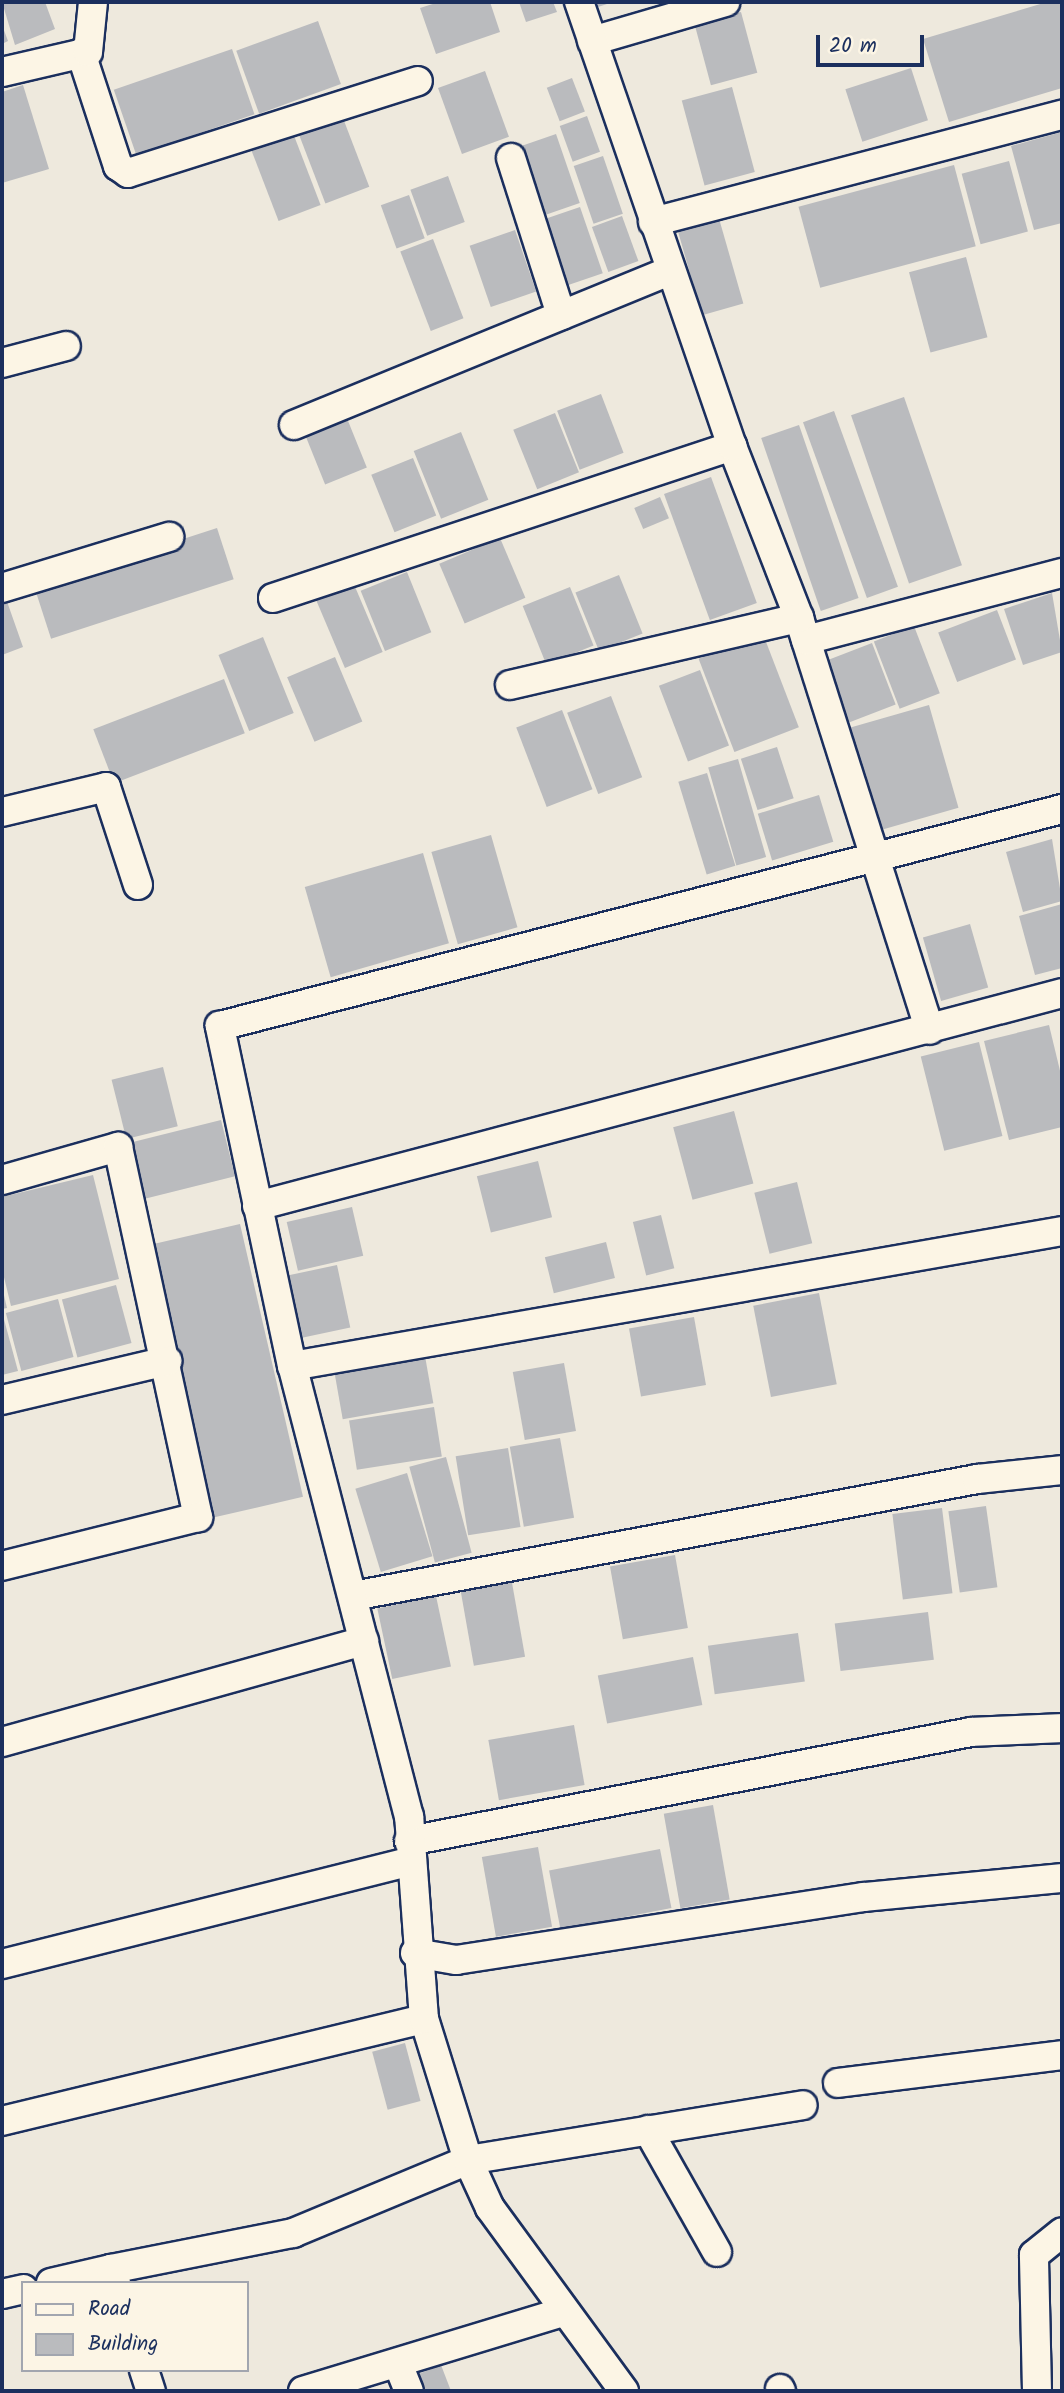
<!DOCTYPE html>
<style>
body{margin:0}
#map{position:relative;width:1064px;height:2393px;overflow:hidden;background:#eee9dd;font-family:Kalam,sans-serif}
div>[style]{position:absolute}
.building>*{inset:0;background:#babbbe;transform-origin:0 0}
.roads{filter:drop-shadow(2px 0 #1b2f5e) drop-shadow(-2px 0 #1b2f5e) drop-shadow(0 2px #1b2f5e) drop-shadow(0 -2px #1b2f5e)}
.minor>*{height:28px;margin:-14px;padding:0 14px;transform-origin:14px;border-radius:14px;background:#fcf5e5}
span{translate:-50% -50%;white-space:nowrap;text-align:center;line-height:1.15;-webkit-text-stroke:5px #fcf5e5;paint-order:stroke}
.frame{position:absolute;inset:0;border:4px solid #1b2f5e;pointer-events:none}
.legend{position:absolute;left:21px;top:2281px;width:228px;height:91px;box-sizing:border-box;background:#fcf5e5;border:2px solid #a2a6af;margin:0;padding:9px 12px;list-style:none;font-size:21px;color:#1b2f5e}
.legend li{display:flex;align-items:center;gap:14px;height:35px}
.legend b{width:35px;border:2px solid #a2a6af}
.scale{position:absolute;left:816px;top:35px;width:108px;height:32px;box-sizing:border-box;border:4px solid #1b2f5e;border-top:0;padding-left:9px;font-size:21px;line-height:24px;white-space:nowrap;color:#1b2f5e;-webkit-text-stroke:5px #fcf5e5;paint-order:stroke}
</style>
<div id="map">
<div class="building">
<div style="clip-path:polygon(2px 2px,45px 2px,55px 29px,15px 45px)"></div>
<div style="clip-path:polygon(439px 2px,490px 2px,500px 32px,436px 54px,420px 8px)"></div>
<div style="clip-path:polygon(519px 2px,553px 2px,557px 12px,526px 22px)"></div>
<div style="clip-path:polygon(597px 2px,613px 2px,598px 7px)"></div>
<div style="clip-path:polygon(1047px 2px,1062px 2px,1062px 88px,949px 122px,923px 39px)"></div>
<div style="left:741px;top:12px;width:63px;height:48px;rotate:75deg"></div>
<div style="left:318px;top:21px;width:67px;height:87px;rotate:70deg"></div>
<div style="clip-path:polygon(2px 25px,8px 41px,2px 44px)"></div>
<div style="left:232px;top:49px;width:69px;height:125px;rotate:71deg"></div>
<div style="left:911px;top:68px;width:55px;height:69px;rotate:72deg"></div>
<div style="left:485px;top:71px;width:70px;height:50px;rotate:70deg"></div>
<div style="left:572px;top:78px;width:36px;height:27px;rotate:69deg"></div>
<div style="clip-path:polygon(23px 85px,49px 169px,2px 183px,2px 92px)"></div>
<div style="left:732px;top:87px;width:88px;height:52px;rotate:75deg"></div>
<div style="left:341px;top:113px;width:79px;height:47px;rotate:69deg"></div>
<div style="left:587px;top:116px;width:38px;height:29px;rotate:70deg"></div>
<div style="clip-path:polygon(1062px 132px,1062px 223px,1034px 230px,1011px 146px)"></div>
<div style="left:293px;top:133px;width:77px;height:45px;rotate:69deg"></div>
<div style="left:556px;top:134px;width:73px;height:39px;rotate:71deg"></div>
<div style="left:603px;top:156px;width:61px;height:31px;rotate:71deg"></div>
<div style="left:1009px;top:161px;width:73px;height:49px;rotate:75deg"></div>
<div style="left:954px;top:165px;width:84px;height:161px;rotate:75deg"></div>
<div style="left:448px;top:176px;width:49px;height:40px;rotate:70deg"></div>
<div style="left:409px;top:195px;width:46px;height:30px;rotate:70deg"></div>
<div style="left:580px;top:207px;width:70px;height:38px;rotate:71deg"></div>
<div style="left:718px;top:215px;width:92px;height:43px;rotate:74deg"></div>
<div style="left:622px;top:216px;width:48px;height:32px;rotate:70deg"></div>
<div style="left:515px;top:230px;width:65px;height:48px;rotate:71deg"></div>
<div style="left:433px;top:239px;width:85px;height:35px;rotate:69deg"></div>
<div style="left:966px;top:257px;width:83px;height:59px;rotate:75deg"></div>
<div style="left:601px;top:394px;width:63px;height:47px;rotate:69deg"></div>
<div style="left:904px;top:397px;width:178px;height:56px;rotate:71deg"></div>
<div style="left:344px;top:411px;width:61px;height:45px;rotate:68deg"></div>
<div style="left:834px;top:411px;width:187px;height:33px;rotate:70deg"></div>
<div style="left:555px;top:413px;width:64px;height:45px;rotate:68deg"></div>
<div style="left:799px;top:425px;width:183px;height:40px;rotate:71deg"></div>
<div style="left:461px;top:432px;width:73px;height:51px;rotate:68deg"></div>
<div style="left:413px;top:458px;width:62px;height:45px;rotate:68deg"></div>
<div style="left:711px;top:477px;width:134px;height:50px;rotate:70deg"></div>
<div style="left:660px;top:497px;width:23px;height:28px;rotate:67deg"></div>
<div style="left:217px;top:528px;width:54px;height:192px;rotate:72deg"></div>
<div style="left:500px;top:538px;width:65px;height:66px;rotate:67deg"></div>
<div style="left:407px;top:572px;width:65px;height:50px;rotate:68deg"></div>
<div style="left:619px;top:575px;width:63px;height:47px;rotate:68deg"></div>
<div style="left:353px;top:582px;width:76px;height:41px;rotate:67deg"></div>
<div style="left:570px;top:587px;width:63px;height:51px;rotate:68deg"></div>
<div style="clip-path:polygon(4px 593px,23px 647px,2px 655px,2px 594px)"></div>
<div style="clip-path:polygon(1052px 593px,1062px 652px,1023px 665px,1004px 609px)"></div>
<div style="left:997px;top:610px;width:53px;height:63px;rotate:69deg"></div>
<div style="left:914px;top:626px;width:72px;height:43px;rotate:69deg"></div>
<div style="left:763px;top:634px;width:100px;height:69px;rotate:69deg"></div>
<div style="left:263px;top:637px;width:82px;height:48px;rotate:68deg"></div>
<div style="left:872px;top:643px;width:66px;height:50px;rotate:69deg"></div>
<div style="left:335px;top:657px;width:70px;height:52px;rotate:67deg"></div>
<div style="left:700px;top:670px;width:81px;height:44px;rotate:69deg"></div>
<div style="left:224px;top:679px;width:58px;height:140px;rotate:69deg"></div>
<div style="left:611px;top:696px;width:87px;height:47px;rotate:69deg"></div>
<div style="left:929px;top:705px;width:107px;height:88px;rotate:74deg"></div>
<div style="left:562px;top:710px;width:85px;height:49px;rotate:69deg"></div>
<div style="left:777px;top:747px;width:54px;height:38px;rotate:72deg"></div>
<div style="left:738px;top:759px;width:102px;height:31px;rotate:74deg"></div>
<div style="left:707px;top:773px;width:97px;height:30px;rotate:73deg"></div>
<div style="left:819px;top:795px;width:49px;height:64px;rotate:73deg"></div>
<div style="left:491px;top:835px;width:96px;height:62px;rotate:74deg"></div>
<div style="clip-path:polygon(1052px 839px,1062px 901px,1023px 912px,1006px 852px)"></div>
<div style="left:423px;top:853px;width:94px;height:123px;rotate:74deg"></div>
<div style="clip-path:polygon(1062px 904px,1062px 968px,1035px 975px,1019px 916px)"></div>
<div style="left:970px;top:924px;width:66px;height:49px;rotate:74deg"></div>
<div style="clip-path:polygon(1049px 1025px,1062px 1079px,1062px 1127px,1009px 1140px,984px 1041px)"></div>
<div style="left:979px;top:1042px;width:97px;height:60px;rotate:76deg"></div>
<div style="left:163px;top:1067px;width:61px;height:53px;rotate:76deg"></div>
<div style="left:734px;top:1111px;width:75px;height:63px;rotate:75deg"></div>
<div style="left:221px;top:1120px;width:58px;height:96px;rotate:76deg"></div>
<div style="left:538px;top:1161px;width:58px;height:63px;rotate:76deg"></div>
<div style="clip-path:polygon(93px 1175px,119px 1279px,11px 1306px,2px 1269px,2px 1197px)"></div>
<div style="left:797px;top:1182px;width:63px;height:44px;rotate:76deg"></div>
<div style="left:352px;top:1207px;width:50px;height:67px;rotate:77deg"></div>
<div style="left:661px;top:1215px;width:55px;height:29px;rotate:76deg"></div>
<div style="left:240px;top:1224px;width:280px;height:92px;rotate:77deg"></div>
<div style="left:606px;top:1242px;width:37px;height:63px;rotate:76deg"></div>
<div style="left:337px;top:1265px;width:64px;height:53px;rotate:78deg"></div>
<div style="left:116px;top:1285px;width:60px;height:56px;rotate:75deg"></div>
<div style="clip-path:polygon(3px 1291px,7px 1308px,2px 1309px,2px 1292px)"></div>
<div style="left:819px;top:1293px;width:93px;height:67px;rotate:79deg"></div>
<div style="left:58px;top:1299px;width:60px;height:54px;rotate:75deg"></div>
<div style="clip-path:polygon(2px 1312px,18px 1371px,2px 1375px)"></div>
<div style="left:694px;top:1317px;width:69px;height:66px;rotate:80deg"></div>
<div style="left:425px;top:1356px;width:48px;height:92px;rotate:80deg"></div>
<div style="left:564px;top:1363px;width:69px;height:52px;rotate:80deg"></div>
<div style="left:434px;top:1407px;width:50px;height:86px;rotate:81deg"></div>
<div style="left:560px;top:1438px;width:81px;height:51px;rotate:80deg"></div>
<div style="left:508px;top:1448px;width:80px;height:53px;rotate:81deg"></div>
<div style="left:446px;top:1457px;width:99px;height:38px;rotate:75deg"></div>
<div style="left:407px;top:1473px;width:87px;height:54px;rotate:73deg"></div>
<div style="left:986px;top:1506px;width:82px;height:38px;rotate:82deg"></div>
<div style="left:942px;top:1508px;width:86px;height:50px;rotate:83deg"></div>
<div style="left:675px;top:1555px;width:74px;height:66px;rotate:80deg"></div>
<div style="left:511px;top:1577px;width:81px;height:52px;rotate:80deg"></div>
<div style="left:436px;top:1596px;width:72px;height:60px;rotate:78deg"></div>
<div style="left:928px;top:1612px;width:48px;height:94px;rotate:83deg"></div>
<div style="left:798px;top:1633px;width:49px;height:91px;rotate:82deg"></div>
<div style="left:693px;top:1657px;width:49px;height:97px;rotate:79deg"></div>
<div style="left:574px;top:1725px;width:61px;height:87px;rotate:80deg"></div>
<div style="left:713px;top:1805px;width:96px;height:50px;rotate:80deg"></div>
<div style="left:538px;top:1847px;width:81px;height:57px;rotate:80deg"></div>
<div style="left:660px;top:1849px;width:60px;height:113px;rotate:79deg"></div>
<div style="left:405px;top:2043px;width:60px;height:34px;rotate:75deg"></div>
<div style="clip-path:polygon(441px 2365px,451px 2391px,417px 2391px,411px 2377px)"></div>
</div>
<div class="roads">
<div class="minor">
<div style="left:592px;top:41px;width:139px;rotate:-16.3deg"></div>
<div style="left:81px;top:53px;width:119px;rotate:71.9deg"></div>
<div style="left:118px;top:166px;width:12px;rotate:35deg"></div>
<div style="left:128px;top:173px;width:304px;rotate:-17.6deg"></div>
<div style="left:2px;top:72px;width:88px;rotate:-13.1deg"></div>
<div style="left:88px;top:52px;width:50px;rotate:-84.3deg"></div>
<div style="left:511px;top:158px;width:165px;rotate:72.3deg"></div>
<div style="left:653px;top:222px;width:423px;rotate:-14.7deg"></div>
<div style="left:2px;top:363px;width:66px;rotate:-14.9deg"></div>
<div style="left:294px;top:425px;width:406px;rotate:-22.3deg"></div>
<div style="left:732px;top:446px;width:185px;rotate:68.7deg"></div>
<div style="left:799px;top:618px;width:432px;rotate:72.4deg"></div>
<div style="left:2px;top:588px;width:175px;rotate:-17deg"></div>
<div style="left:273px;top:598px;width:484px;rotate:-18.3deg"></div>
<div style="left:732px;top:446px;width:470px;rotate:-109deg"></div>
<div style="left:806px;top:640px;width:265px;rotate:-14.7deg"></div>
<div style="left:510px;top:685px;width:297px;rotate:-13.1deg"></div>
<div style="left:2px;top:812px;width:107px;rotate:-13.5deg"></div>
<div style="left:106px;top:787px;width:103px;rotate:71.9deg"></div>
<div style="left:2px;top:1180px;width:121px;rotate:-15.9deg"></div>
<div style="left:118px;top:1147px;width:379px;rotate:77.8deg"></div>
<div style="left:198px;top:1517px;width:202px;rotate:166deg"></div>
<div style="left:257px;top:1206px;width:833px;rotate:-14.82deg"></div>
<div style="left:292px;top:1366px;width:782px;rotate:-9.94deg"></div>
<div style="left:2px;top:1400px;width:170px;rotate:-13.3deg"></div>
<div style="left:353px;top:1596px;width:635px;rotate:-10.62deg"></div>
<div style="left:977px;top:1479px;width:85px;rotate:-6deg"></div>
<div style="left:2px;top:1742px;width:376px;rotate:-15.6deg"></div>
<div style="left:409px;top:1841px;width:572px;rotate:-10.98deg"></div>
<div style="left:971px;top:1732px;width:91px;rotate:-2.5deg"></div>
<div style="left:415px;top:1953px;width:42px;rotate:9.7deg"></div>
<div style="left:456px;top:1960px;width:413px;rotate:-8.8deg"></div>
<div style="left:864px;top:1897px;width:199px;rotate:-5.5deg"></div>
<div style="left:2px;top:1964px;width:420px;rotate:-14.1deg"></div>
<div style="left:838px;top:2083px;width:226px;rotate:-7.1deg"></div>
<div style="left:2px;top:2121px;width:434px;rotate:-13.6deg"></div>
<div style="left:648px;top:2130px;width:140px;rotate:60.5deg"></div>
<div style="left:51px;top:2283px;width:62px;rotate:-13.1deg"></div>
<div style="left:116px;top:2283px;width:15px;rotate:-110deg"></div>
<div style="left:111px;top:2269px;width:186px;rotate:-11.2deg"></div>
<div style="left:293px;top:2233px;width:190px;rotate:-22.6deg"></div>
<div style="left:468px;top:2160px;width:339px;rotate:-9.3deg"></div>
<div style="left:2px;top:2294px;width:22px;rotate:-13deg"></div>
<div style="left:398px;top:2364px;width:29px;rotate:68deg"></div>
<div style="left:144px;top:2370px;width:22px;rotate:72deg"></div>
<div style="left:780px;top:2389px;width:2px;rotate:63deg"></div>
<div style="left:303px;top:2391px;width:272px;rotate:-16.9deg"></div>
<div style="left:624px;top:2391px;width:227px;rotate:-126.2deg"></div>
<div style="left:490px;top:2208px;width:53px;rotate:-114.6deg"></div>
<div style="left:468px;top:2160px;width:148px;rotate:-107.3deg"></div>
<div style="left:424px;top:2019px;width:203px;rotate:-94.2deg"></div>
<div style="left:409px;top:1817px;width:466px;rotate:-104.5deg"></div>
<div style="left:292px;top:1366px;width:348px;rotate:-102deg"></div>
<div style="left:220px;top:1026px;width:870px;rotate:-14.45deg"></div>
<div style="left:1037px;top:2391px;width:136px;rotate:-91.3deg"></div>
<div style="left:1034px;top:2255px;width:36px;rotate:-39deg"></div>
</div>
</div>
<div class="frame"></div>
<ul class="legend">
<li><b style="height:9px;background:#fcf5e5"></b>Road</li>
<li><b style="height:19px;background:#babbbe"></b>Building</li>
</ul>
<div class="scale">20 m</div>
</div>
